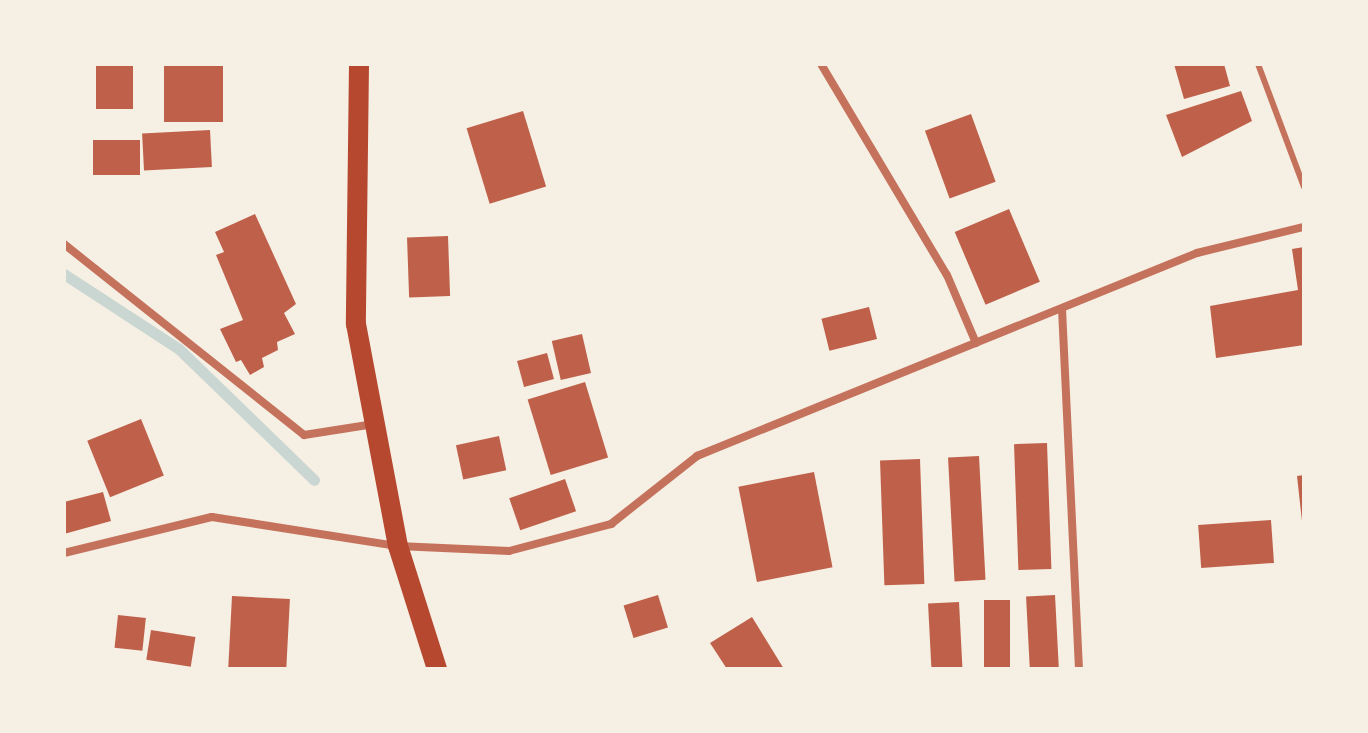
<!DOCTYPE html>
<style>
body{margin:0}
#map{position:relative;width:1368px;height:733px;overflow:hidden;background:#f6efe4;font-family:Signika,sans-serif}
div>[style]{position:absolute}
.stream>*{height:11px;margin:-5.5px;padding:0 5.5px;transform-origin:5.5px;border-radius:5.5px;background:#c9d6d2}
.building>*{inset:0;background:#bf614a;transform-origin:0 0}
.service>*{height:6px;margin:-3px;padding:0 3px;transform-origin:3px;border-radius:3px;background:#c5725c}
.minor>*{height:8px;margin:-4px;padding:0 4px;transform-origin:4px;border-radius:4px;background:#c5725c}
.primary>*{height:20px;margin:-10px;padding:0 10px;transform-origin:10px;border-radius:10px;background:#b5482f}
span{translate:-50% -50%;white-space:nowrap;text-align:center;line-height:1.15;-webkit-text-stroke:8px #f6efe4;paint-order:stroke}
.frame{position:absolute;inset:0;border:66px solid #f6efe4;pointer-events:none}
</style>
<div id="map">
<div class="stream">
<div style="left:64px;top:274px;width:137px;rotate:33.1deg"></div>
<div style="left:179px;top:349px;width:188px;rotate:44.1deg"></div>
</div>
<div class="building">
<div style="left:96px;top:64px;width:37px;height:45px"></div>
<div style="left:164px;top:64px;width:59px;height:58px"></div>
<div style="clip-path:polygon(1174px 64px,1224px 64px,1230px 86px,1184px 99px)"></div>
<div style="clip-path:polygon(1241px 91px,1252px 121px,1182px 157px,1166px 115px)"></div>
<div style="left:523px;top:111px;width:79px;height:59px;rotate:73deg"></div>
<div style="left:971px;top:114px;width:72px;height:49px;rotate:70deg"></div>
<div style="left:210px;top:130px;width:37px;height:68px;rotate:87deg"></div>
<div style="left:93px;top:140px;width:47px;height:35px"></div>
<div style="left:1009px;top:209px;width:79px;height:59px;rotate:67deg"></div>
<div style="clip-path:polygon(255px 214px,296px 304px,284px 313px,295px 334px,277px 342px,278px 350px,262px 358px,264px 367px,250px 375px,241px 360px,236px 362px,220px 329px,243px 320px,216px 255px,224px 252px,215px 232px)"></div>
<div style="left:448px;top:236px;width:60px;height:41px;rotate:88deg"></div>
<div style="clip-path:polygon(1304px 247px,1304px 345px,1216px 358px,1210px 306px,1298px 290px,1292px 249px)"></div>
<div style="left:869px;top:307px;width:33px;height:49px;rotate:76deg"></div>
<div style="left:582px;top:334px;width:40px;height:31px;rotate:77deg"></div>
<div style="left:547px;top:353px;width:27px;height:31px;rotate:75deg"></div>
<div style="left:585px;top:382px;width:79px;height:60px;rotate:73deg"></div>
<div style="left:141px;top:419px;width:61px;height:58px;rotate:68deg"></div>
<div style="left:499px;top:436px;width:35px;height:44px;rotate:78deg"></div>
<div style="left:1047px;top:443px;width:126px;height:33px;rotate:88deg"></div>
<div style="left:979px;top:456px;width:124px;height:31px;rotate:87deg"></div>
<div style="left:920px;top:459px;width:125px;height:40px;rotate:88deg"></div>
<div style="left:814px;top:472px;width:97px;height:77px;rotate:79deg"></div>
<div style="clip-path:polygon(1304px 475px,1304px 521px,1302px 521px,1297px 476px)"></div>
<div style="left:565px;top:479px;width:34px;height:59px;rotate:71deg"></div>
<div style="clip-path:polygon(103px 492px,111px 521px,64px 534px,64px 502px)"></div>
<div style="left:1271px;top:520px;width:43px;height:73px;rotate:86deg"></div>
<div style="left:658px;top:595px;width:34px;height:36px;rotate:73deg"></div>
<div style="left:1055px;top:595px;width:74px;height:29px;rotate:87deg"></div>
<div style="left:232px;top:596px;width:58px;height:73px;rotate:3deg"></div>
<div style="left:984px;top:600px;width:26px;height:69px"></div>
<div style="left:959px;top:602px;width:67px;height:31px;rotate:87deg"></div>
<div style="left:118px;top:615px;width:28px;height:33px;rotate:6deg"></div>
<div style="clip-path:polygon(752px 617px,784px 669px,727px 669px,710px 643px)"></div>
<div style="left:151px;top:630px;width:45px;height:30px;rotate:9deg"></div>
</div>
<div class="service">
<div style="left:1258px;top:64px;width:131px;rotate:69.5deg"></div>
</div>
<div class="minor">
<div style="left:821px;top:64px;width:246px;rotate:59.2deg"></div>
<div style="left:947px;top:275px;width:74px;rotate:66.9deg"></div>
<div style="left:64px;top:244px;width:307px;rotate:38.5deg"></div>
<div style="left:304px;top:435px;width:71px;rotate:-8.9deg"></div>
<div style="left:1062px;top:309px;width:360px;rotate:87.3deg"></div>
<div style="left:64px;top:553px;width:152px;rotate:-13.7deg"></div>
<div style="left:212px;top:517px;width:188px;rotate:8.9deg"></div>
<div style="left:398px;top:546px;width:111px;rotate:2.6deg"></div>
<div style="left:509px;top:551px;width:106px;rotate:-14.8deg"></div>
<div style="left:611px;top:524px;width:110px;rotate:-38.3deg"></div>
<div style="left:697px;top:456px;width:540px;rotate:-22.1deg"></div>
<div style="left:1197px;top:253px;width:110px;rotate:-13.7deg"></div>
</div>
<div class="primary">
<div style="left:359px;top:64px;width:260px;rotate:90.7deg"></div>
<div style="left:356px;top:324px;width:226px;rotate:79.3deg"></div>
<div style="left:398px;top:546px;width:129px;rotate:72.4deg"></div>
</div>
<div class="frame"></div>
</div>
